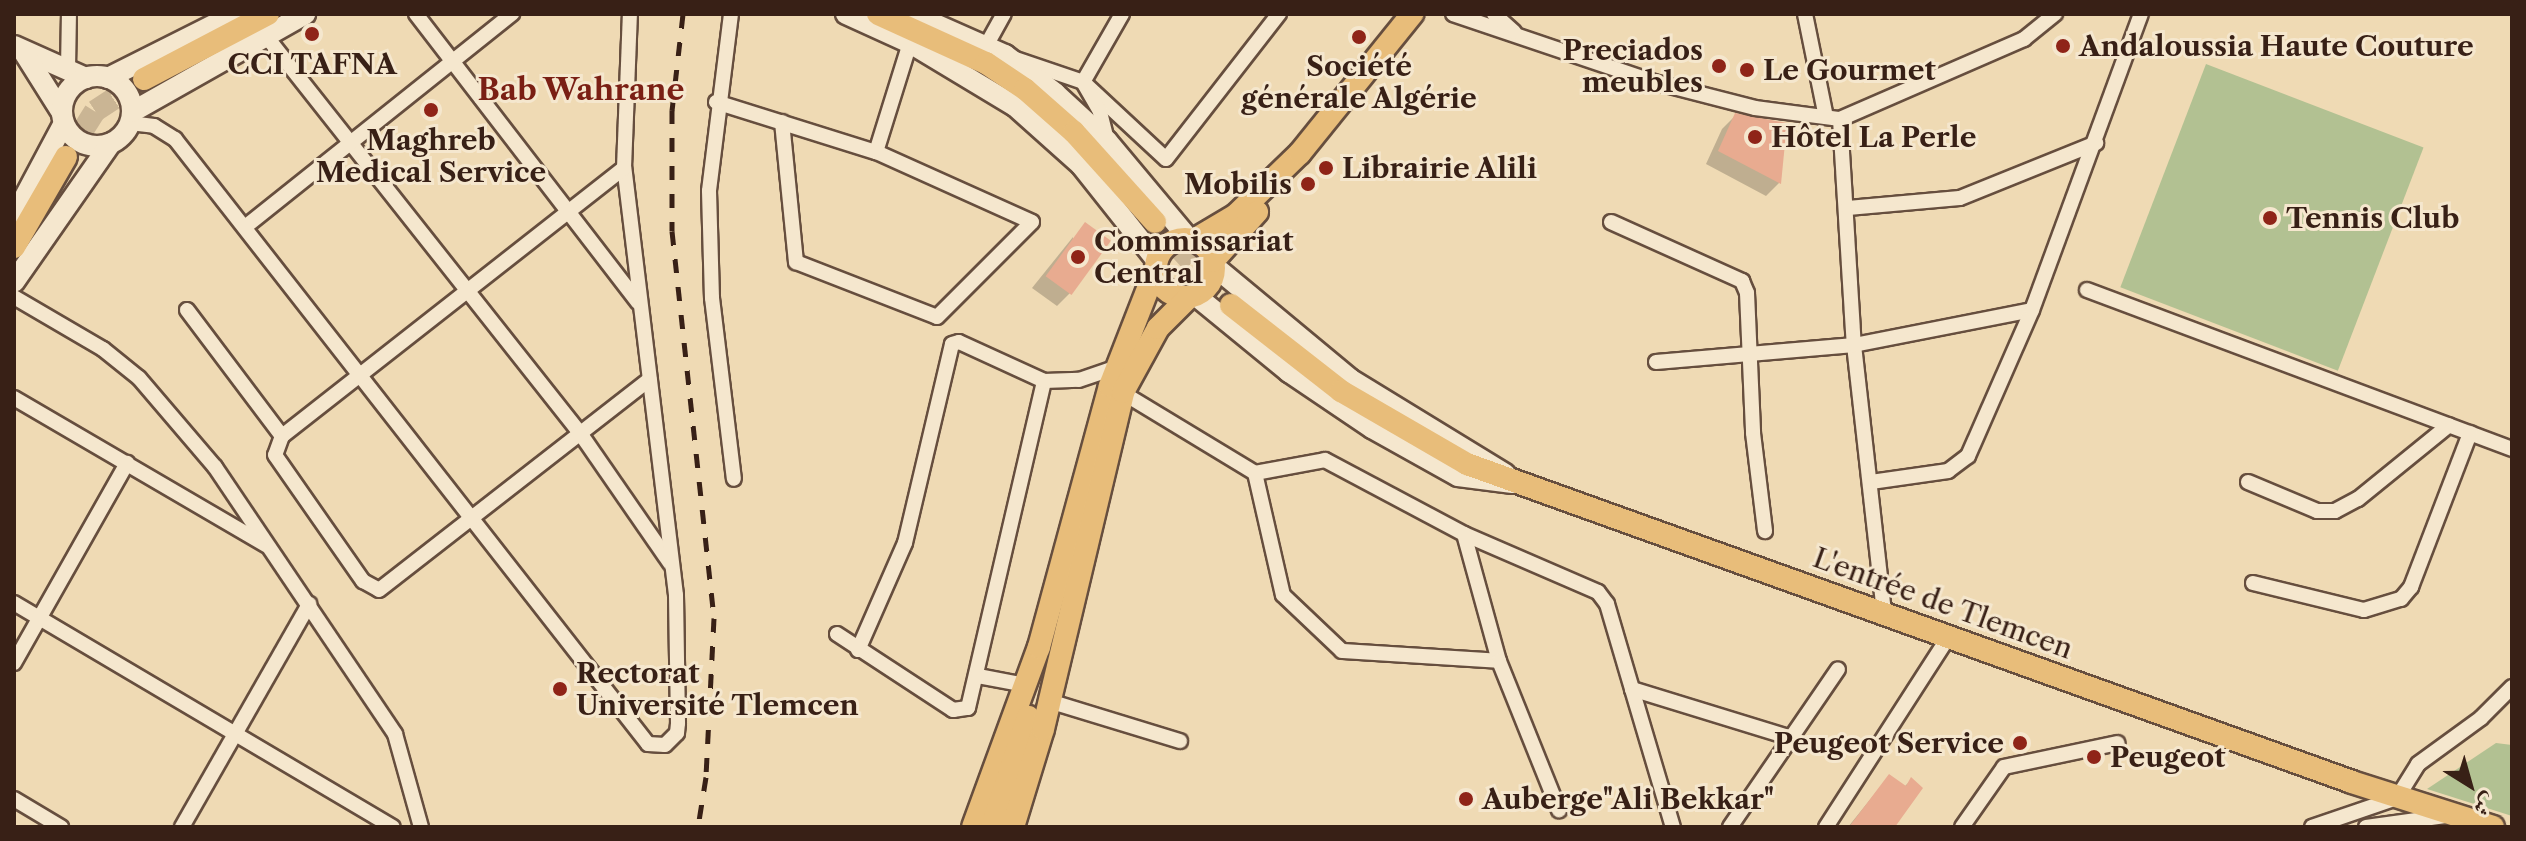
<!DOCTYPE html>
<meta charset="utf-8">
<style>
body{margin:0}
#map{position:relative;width:2526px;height:841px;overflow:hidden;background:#efdab4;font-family:"Libre Caslon Text",Amiri,serif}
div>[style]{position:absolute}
.green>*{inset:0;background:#b2c192;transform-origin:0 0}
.shadow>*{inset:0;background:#0003}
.building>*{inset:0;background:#e8ab90;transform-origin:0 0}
.primary-tunnel>*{height:22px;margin-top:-11px;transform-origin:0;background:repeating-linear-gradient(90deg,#cab594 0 22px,transparent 0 33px)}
.roads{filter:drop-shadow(2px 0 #664e3e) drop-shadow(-2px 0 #664e3e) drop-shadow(0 2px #664e3e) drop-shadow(0 -2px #664e3e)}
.street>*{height:14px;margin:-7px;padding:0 7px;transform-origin:7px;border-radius:7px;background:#f5e7ce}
.secondary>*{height:20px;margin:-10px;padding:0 10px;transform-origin:10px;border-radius:10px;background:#f5e7ce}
.secondary>.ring{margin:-10px;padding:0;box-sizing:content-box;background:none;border:20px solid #f5e7ce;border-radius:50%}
.primary>*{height:22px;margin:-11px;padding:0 11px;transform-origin:11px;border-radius:11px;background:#e8bd7a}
.primary>.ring{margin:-11px;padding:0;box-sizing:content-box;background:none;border:22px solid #e8bd7a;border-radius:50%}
.rail>*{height:5px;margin-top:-2.5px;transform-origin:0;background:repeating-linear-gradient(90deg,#382016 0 14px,transparent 0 28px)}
.dots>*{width:22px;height:22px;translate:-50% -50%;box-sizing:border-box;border:4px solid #f5e7ce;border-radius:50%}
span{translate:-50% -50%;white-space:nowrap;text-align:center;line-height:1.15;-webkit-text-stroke:6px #f5e7ce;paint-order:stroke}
.poi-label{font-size:28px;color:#382016;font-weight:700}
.left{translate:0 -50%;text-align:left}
.right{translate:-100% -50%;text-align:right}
.street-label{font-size:28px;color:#382016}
.neighbourhood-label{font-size:30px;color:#7a1f14;font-weight:700}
.frame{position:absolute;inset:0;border:16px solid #382016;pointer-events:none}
.north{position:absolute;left:2430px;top:745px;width:80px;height:80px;-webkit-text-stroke:6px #f5e7ce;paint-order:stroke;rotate:143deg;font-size:22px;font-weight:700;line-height:32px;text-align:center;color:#382016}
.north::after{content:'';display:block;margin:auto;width:28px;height:36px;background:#382016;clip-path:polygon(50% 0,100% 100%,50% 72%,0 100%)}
</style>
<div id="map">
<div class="green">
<div style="left:2206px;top:64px;width:233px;height:239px;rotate:21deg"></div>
<div style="clip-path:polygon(2496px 743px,2512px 745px,2512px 816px,2427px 789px)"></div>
</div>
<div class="shadow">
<div style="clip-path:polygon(1736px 115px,1784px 125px,1779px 183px,1766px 196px,1706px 164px,1722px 129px)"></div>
<div style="clip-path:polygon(1073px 237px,1070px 293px,1057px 306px,1032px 288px)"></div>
<div style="clip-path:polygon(1889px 776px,1904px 787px,1911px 780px,1893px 827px,1848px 827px)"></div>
</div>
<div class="building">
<div style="clip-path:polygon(1735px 113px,1787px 123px,1781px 184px,1718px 151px)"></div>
<div style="left:1085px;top:222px;width:32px;height:67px;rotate:36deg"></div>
<div style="clip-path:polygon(1889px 774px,1906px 786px,1911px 777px,1923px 788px,1895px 827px,1849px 827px)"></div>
</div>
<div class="primary-tunnel">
<div style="left:66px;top:157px;width:54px;rotate:-57.8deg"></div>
<div style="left:95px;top:111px;width:59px;rotate:-33.1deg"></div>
<div style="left:1155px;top:222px;width:113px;rotate:47.5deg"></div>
</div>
<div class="roads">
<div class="street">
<div style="left:416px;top:14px;width:364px;rotate:52.4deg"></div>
<div style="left:731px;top:14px;width:178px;rotate:97.1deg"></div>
<div style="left:709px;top:191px;width:107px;rotate:88.4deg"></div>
<div style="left:712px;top:298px;width:182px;rotate:83.1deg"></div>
<div style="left:1122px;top:14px;width:78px;rotate:119.8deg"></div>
<div style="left:1083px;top:82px;width:113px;rotate:42.9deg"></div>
<div style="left:1166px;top:159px;width:184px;rotate:-52.1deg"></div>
<div style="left:1453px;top:14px;width:212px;rotate:18.7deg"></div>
<div style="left:1654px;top:82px;width:104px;rotate:14.4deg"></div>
<div style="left:1755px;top:108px;width:86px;rotate:7.4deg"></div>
<div style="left:1840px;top:119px;width:201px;rotate:-23.5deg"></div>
<div style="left:2024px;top:39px;width:40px;rotate:-39deg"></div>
<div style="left:1494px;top:14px;width:27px;rotate:42deg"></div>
<div style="left:1805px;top:14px;width:105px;rotate:78.5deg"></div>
<div style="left:266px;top:36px;width:506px;rotate:51.66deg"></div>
<div style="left:580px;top:433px;width:158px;rotate:55.3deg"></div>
<div style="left:986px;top:46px;width:37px;rotate:-61deg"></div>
<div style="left:1013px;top:58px;width:74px;rotate:18.9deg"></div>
<div style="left:1083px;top:82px;width:34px;rotate:60deg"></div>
<div style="left:1100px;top:112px;width:30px;rotate:76deg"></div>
<div style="left:68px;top:69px;width:55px;rotate:-89deg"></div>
<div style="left:716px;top:102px;width:168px;rotate:17.4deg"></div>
<div style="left:876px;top:152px;width:114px;rotate:-72.7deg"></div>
<div style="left:1840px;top:119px;width:226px;rotate:86.5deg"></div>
<div style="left:1854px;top:345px;width:270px;rotate:83.6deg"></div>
<div style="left:782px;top:122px;width:141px;rotate:84.3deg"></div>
<div style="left:796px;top:262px;width:151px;rotate:21.3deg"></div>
<div style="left:937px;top:317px;width:134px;rotate:-45deg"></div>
<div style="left:1032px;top:222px;width:171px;rotate:-155.8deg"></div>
<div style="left:130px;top:123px;width:24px;rotate:7deg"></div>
<div style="left:154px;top:126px;width:25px;rotate:32deg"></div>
<div style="left:175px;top:139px;width:768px;rotate:51.98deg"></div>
<div style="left:648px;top:744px;width:17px;rotate:3deg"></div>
<div style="left:665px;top:745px;width:17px;rotate:-45deg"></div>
<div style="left:677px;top:733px;width:10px;rotate:-84deg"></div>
<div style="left:678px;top:723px;width:128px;rotate:-90.9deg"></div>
<div style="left:676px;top:595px;width:430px;rotate:-96.9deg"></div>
<div style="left:624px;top:168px;width:154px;rotate:-87.8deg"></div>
<div style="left:624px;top:168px;width:434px;rotate:141.9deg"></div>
<div style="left:282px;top:436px;width:20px;rotate:110deg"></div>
<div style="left:275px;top:455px;width:154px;rotate:55.1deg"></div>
<div style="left:363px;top:581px;width:18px;rotate:29deg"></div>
<div style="left:379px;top:590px;width:343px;rotate:-37.9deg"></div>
<div style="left:1848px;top:208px;width:112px;rotate:-5.1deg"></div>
<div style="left:1960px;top:198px;width:147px;rotate:-22deg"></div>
<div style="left:1611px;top:222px;width:144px;rotate:24.2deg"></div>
<div style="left:1742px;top:281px;width:13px;rotate:67deg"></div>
<div style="left:1747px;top:293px;width:140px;rotate:87.5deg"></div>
<div style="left:1753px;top:433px;width:99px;rotate:83deg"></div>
<div style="left:245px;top:227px;width:342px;rotate:-38.6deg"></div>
<div style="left:2087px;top:290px;width:454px;rotate:20.5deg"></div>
<div style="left:14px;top:297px;width:103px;rotate:30.3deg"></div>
<div style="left:103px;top:349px;width:46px;rotate:38.9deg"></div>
<div style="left:139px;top:378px;width:117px;rotate:49.5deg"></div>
<div style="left:215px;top:467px;width:322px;rotate:56deg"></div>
<div style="left:395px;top:734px;width:97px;rotate:74.4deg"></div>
<div style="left:187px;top:310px;width:158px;rotate:53deg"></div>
<div style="left:1656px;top:362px;width:199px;rotate:-4.9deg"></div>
<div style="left:1854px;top:345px;width:181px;rotate:-11.1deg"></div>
<div style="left:1118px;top:390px;width:160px;rotate:31.2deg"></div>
<div style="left:1255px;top:473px;width:125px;rotate:77.1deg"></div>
<div style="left:1283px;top:595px;width:81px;rotate:43.5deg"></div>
<div style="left:1342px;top:651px;width:157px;rotate:3.6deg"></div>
<div style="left:14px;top:398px;width:292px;rotate:30.3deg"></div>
<div style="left:1255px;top:473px;width:71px;rotate:-10.5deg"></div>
<div style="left:1325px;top:460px;width:157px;rotate:28deg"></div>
<div style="left:1464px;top:534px;width:146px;rotate:23.4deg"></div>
<div style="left:1598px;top:592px;width:15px;rotate:53deg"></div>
<div style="left:1607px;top:604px;width:89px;rotate:73.6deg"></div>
<div style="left:1632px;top:689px;width:166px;rotate:17.1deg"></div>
<div style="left:1871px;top:482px;width:78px;rotate:-8.1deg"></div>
<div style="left:1948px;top:471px;width:25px;rotate:-37deg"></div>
<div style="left:1968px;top:456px;width:159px;rotate:-66.3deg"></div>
<div style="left:2032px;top:310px;width:315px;rotate:-69.8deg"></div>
<div style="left:2248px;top:482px;width:75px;rotate:22.8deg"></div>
<div style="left:2317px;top:511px;width:18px"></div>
<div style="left:2335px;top:511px;width:26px;rotate:-28deg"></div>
<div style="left:2358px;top:499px;width:117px;rotate:-39.1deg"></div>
<div style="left:1464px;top:534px;width:132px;rotate:74.6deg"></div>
<div style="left:1499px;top:661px;width:161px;rotate:68.1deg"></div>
<div style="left:2253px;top:583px;width:114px;rotate:13.7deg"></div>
<div style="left:2364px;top:610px;width:39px;rotate:-17deg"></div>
<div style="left:2401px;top:599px;width:16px;rotate:-50deg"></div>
<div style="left:2411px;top:587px;width:165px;rotate:-69deg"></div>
<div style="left:14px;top:603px;width:440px;rotate:30.6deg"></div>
<div style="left:837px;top:634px;width:139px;rotate:33.2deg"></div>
<div style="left:953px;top:710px;width:15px;rotate:-8deg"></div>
<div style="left:968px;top:708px;width:336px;rotate:-76.9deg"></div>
<div style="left:858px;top:650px;width:117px;rotate:-66.3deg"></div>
<div style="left:905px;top:543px;width:204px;rotate:-76.7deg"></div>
<div style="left:952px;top:344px;width:7px;rotate:-16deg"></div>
<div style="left:959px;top:342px;width:94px;rotate:24.6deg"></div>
<div style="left:1044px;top:381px;width:35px;rotate:-2deg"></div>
<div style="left:1079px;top:380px;width:40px;rotate:-18.9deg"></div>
<div style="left:14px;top:663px;width:230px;rotate:-60.5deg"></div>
<div style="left:978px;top:676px;width:49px;rotate:10.6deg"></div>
<div style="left:1632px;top:689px;width:144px;rotate:73.5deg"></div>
<div style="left:1049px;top:701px;width:137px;rotate:17deg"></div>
<div style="left:14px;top:799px;width:55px;rotate:30.8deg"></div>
<div style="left:182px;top:827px;width:257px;rotate:-60.3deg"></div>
<div style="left:1730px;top:827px;width:191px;rotate:-55.6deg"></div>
<div style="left:1826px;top:827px;width:227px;rotate:-57.2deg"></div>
<div style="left:1962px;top:827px;width:73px;rotate:-55deg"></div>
<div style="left:2004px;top:767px;width:116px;rotate:-11.9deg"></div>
<div style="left:2312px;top:827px;width:90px;rotate:-18.8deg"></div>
<div style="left:2397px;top:798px;width:40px;rotate:-58deg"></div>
<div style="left:2418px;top:764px;width:78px;rotate:-36.1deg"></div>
<div style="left:2481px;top:718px;width:44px;rotate:-45deg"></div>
<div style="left:2366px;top:827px;width:80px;rotate:-7.9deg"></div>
</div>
<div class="secondary">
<div style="left:846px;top:14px;width:70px;rotate:24.4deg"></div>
<div style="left:910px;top:43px;width:122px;rotate:31deg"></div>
<div style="left:1015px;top:106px;width:89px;rotate:41.8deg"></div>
<div style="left:1081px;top:165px;width:122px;rotate:51.6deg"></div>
<div style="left:912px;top:14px;width:102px;rotate:23.8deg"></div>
<div style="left:1005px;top:55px;width:63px;rotate:37.2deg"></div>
<div style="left:1055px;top:93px;width:71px;rotate:42.7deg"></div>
<div style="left:1107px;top:141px;width:128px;rotate:50.1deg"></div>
<div style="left:14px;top:46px;width:79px;rotate:24deg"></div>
<div style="left:23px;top:51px;width:73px;rotate:57.8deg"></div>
<div class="ring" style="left:62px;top:76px;width:50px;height:50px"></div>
<div style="left:108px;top:78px;width:142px;rotate:-26.7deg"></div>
<div style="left:132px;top:112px;width:199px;rotate:-29.5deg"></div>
<div style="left:14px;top:217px;width:106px;rotate:-62deg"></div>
<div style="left:1214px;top:266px;width:177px;rotate:39.7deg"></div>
<div style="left:1350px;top:379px;width:182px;rotate:31.5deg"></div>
<div style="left:14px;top:282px;width:169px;rotate:-55.1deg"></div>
<div style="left:1195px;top:295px;width:122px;rotate:39.3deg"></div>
<div style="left:1289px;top:372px;width:100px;rotate:34deg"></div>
<div style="left:1372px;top:428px;width:98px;rotate:29.2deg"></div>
<div style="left:1458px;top:476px;width:55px;rotate:7.3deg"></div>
</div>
<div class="primary">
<div style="left:878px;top:14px;width:119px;rotate:24.4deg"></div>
<div style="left:986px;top:63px;width:47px;rotate:33.7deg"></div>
<div style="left:1025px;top:89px;width:65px;rotate:41.3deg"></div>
<div style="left:1074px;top:132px;width:121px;rotate:48deg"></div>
<div style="left:144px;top:79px;width:140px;rotate:-27.7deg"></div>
<div class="ring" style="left:1156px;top:239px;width:36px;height:36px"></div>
<div style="left:1194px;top:240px;width:49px;rotate:-30.8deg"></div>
<div style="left:1236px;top:215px;width:89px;rotate:-44.1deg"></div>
<div style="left:1300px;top:153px;width:179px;rotate:-51.1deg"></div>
<div style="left:14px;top:247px;width:104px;rotate:-60deg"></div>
<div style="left:1213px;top:261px;width:66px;rotate:-48.1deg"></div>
<div style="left:1231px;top:305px;width:140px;rotate:38deg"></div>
<div style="left:1341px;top:391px;width:146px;rotate:30.1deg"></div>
<div style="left:1467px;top:464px;width:940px;rotate:19.76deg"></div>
<div style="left:2352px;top:782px;width:148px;rotate:17.7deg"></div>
<div style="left:973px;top:827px;width:192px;rotate:-69.9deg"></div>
<div style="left:1039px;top:647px;width:270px;rotate:-74.8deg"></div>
<div style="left:1110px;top:386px;width:127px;rotate:-68.7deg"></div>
<div style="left:992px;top:827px;width:116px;rotate:-71.9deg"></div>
<div style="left:1013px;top:827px;width:102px;rotate:-73deg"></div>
<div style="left:1043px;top:729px;width:346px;rotate:-76.6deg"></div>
<div style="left:1123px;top:392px;width:73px;rotate:-61.3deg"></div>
<div style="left:1158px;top:328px;width:44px;rotate:-45deg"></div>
</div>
</div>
<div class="rail">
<div style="left:683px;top:14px;width:97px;rotate:96.5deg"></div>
<div style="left:672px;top:110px;width:121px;rotate:90deg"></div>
<div style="left:672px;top:231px;width:389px;rotate:83.8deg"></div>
<div style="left:714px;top:618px;width:159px;rotate:92.9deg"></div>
<div style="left:706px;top:777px;width:51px;rotate:99.1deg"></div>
</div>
<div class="dots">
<div style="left:312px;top:34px;background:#8f2418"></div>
<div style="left:1359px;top:37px;background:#8f2418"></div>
<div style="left:2063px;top:46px;background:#8f2418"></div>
<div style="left:1719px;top:66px;background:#8f2418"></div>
<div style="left:1747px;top:70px;background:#8f2418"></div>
<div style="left:431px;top:110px;background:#8f2418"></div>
<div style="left:1755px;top:137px;background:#8f2418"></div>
<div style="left:1326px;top:168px;background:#8f2418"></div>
<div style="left:1308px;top:184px;background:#8f2418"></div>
<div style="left:2270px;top:218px;background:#8f2418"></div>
<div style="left:1078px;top:257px;background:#8f2418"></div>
<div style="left:560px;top:689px;background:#8f2418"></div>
<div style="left:2020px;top:743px;background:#8f2418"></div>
<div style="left:2094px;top:757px;background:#8f2418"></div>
<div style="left:1466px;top:799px;background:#8f2418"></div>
</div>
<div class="poi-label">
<span class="left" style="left:2079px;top:46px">Andaloussia Haute Couture</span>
<span class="right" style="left:1703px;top:66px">Preciados<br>meubles</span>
<span style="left:312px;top:64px">CCI TAFNA</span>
<span style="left:1359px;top:82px">Société<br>générale Algérie</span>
<span class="left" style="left:1763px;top:70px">Le Gourmet</span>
<span class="left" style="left:1771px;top:137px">Hôtel La Perle</span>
<span style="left:431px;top:156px">Maghreb<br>Medical Service</span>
<span class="left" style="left:1342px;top:168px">Librairie Alili</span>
<span class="right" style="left:1292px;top:184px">Mobilis</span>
<span class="left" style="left:2286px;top:218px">Tennis Club</span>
<span class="left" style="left:1094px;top:257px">Commissariat<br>Central</span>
<span class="left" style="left:576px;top:689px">Rectorat<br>Université Tlemcen</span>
<span class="right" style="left:2004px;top:743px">Peugeot Service</span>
<span class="left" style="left:2110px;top:757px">Peugeot</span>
<span class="left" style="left:1482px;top:799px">Auberge"Ali Bekkar"</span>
</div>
<div class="street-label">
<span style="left:1943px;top:603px;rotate:20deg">L'entrée de Tlemcen</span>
</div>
<div class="neighbourhood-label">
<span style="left:581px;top:90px">Bab Wahrane</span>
</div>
<div class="frame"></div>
<div class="north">ش</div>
</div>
